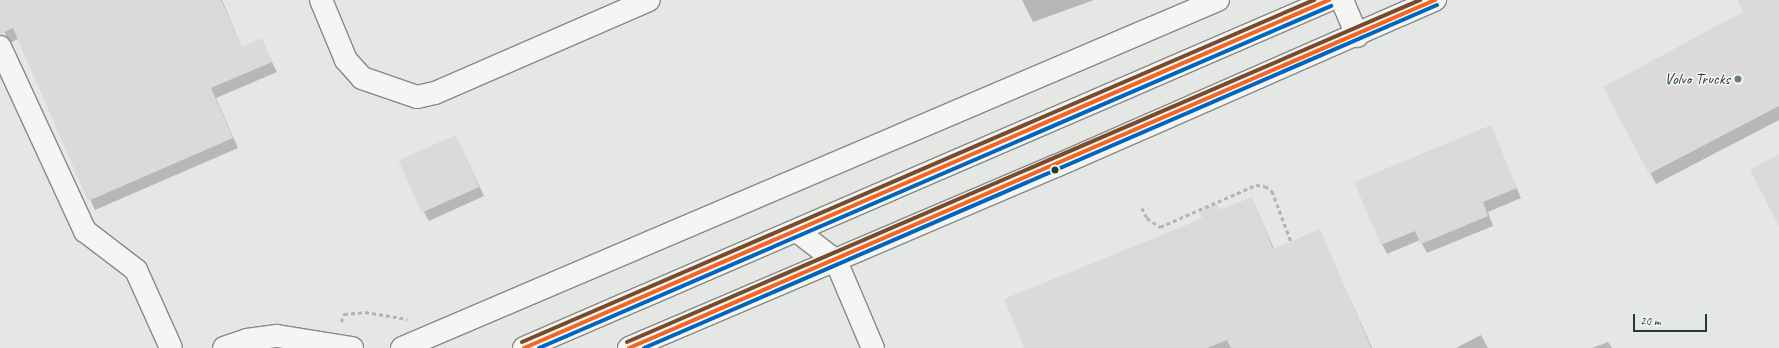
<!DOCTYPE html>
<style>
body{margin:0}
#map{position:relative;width:1779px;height:348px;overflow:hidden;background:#f5f5f3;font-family:Caveat,sans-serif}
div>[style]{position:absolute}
.built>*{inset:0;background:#e5e7e4;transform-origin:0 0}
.green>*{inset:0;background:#e4e7e3}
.shadow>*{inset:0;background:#0003}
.building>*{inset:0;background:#dadbd9;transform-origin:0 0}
.path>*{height:2.5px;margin-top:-1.25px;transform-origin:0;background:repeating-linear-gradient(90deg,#b0b4b2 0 4px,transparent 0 7px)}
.roads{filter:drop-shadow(1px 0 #858a88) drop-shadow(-1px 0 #858a88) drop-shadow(0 1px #858a88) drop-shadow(0 -1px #858a88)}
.minor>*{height:22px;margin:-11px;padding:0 11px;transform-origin:11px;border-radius:11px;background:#f5f5f3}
.major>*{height:22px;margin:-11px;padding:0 11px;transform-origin:11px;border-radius:11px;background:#f5f5f3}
.bus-1>*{height:4px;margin:-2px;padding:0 2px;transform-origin:2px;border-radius:2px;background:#f26522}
.bus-2>*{height:4px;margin:-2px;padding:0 2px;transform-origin:2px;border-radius:2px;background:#0065bd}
.bus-3>*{height:4px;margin:-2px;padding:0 2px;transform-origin:2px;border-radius:2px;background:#7a4b2a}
.dots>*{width:11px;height:11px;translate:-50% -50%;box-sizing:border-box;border:2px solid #f6f6f2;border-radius:50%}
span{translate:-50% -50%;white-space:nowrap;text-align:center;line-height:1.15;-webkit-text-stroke:3px #f6f6f2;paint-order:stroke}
.poi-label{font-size:16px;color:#1f3d34}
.right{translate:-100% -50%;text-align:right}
.scale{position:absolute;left:1633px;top:314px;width:74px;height:18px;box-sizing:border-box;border:2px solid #1f3d34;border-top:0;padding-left:5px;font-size:12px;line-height:14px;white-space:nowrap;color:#1f3d34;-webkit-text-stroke:3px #f6f6f2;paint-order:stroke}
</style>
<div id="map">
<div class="built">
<div style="left:0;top:0;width:1779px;height:348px"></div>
</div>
<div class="green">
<div style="clip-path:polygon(1246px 0,1295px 0,1290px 5px,485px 348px,435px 348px)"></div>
<div style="clip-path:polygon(785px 245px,799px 264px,599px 348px,561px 348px,707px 285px)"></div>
<div style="clip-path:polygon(352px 319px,394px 322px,415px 328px,383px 337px,344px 332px,347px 322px)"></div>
</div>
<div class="shadow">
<div style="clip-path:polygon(0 0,222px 0,242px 48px,261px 40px,277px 72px,216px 98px,238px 148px,95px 210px,18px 39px,10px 43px,4px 32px)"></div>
<div style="clip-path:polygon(1022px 0,1094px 0,1033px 22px)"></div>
<div style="clip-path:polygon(1739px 0,1779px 0,1779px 120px,1656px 184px,1605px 87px,1744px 12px)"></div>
<div style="clip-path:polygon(1490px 126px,1521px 198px,1488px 212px,1493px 226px,1427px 253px,1420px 240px,1387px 254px,1382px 244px)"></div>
<div style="clip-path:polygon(460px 145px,484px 196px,429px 221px,424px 212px)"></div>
<div style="clip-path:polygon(1252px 198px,1274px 249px,1319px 230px,1372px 348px,1025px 348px,1180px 229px,1203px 218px,1217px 206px,1220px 211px)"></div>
<div style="clip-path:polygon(1481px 335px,1488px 348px,1456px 348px)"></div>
<div style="clip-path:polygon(1608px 342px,1612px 348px,1592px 348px)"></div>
</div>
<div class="building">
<div style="clip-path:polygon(0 0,221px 0,242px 47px,262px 38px,272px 62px,211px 88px,233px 138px,88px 201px,13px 28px,0 34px)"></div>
<div style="clip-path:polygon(1737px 0,1779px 0,1779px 106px,1649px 174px,1603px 87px,1743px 12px)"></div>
<div style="clip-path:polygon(1491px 125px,1517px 188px,1483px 202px,1488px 216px,1421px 244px,1415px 231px,1381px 245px,1354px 182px)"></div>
<div style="left:456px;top:135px;width:57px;height:63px;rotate:66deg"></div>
<div style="clip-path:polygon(1779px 154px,1779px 226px,1750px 170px)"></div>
<div style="clip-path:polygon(1252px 197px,1273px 249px,1320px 229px,1371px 348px,1231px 348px,1227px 340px,1207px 348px,1024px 348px,1004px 299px,1179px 228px,1202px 218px,1199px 212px,1217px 204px,1219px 210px)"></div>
</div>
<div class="path">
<div style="left:1142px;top:208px;width:11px;rotate:63deg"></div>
<div style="left:1147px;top:218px;width:16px;rotate:35deg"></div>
<div style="left:1160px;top:227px;width:105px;rotate:-23.6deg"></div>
<div style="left:1256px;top:185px;width:9px;rotate:6deg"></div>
<div style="left:1265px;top:186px;width:9px;rotate:36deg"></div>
<div style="left:1272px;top:191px;width:53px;rotate:69.2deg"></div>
<div style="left:341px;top:322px;width:9px;rotate:-69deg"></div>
<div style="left:344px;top:314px;width:21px;rotate:-5deg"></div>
<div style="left:365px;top:312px;width:43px;rotate:9.5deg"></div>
</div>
<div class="roads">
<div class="minor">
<div style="left:321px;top:0;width:65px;rotate:67.4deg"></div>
<div style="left:346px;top:60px;width:24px;rotate:48deg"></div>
<div style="left:362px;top:78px;width:58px;rotate:19.1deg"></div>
<div style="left:417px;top:97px;width:18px;rotate:-13deg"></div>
<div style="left:435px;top:93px;width:233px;rotate:-23.5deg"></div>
<div style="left:1342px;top:0;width:39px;rotate:67deg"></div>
<div style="left:0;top:47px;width:203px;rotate:65.2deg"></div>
<div style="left:85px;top:231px;width:64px;rotate:37.4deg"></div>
<div style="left:136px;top:270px;width:85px;rotate:65.8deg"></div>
<div style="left:797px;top:231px;width:49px;rotate:37.6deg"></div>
<div style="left:836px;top:261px;width:95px;rotate:67deg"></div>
<div style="left:224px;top:348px;width:24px;rotate:-19deg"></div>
<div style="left:247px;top:340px;width:30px;rotate:-8deg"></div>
<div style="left:277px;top:336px;width:76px;rotate:9.1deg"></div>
<div style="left:402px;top:348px;width:887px;rotate:-23.1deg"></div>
</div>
<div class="major">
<div style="left:524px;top:348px;width:877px;rotate:-23.38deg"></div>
<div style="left:629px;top:348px;width:464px;rotate:-23.1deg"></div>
<div style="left:1056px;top:166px;width:414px;rotate:-23.7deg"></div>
</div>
</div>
<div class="bus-1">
<div style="left:524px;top:348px;width:877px;rotate:-23.38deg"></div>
<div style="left:629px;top:348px;width:878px;rotate:-23.35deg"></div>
</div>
<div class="bus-2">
<div style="left:539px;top:348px;width:863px;rotate:-23.36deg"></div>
<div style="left:644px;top:348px;width:864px;rotate:-23.39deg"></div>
</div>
<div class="bus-3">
<div style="left:522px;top:342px;width:863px;rotate:-23.36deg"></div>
<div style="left:627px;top:342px;width:864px;rotate:-23.33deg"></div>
</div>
<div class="dots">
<div style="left:1738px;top:79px;background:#6a7d77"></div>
<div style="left:1055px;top:170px;background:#1f3d34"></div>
</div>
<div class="poi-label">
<span class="right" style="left:1730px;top:79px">Volvo Trucks</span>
</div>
<div class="scale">20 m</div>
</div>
